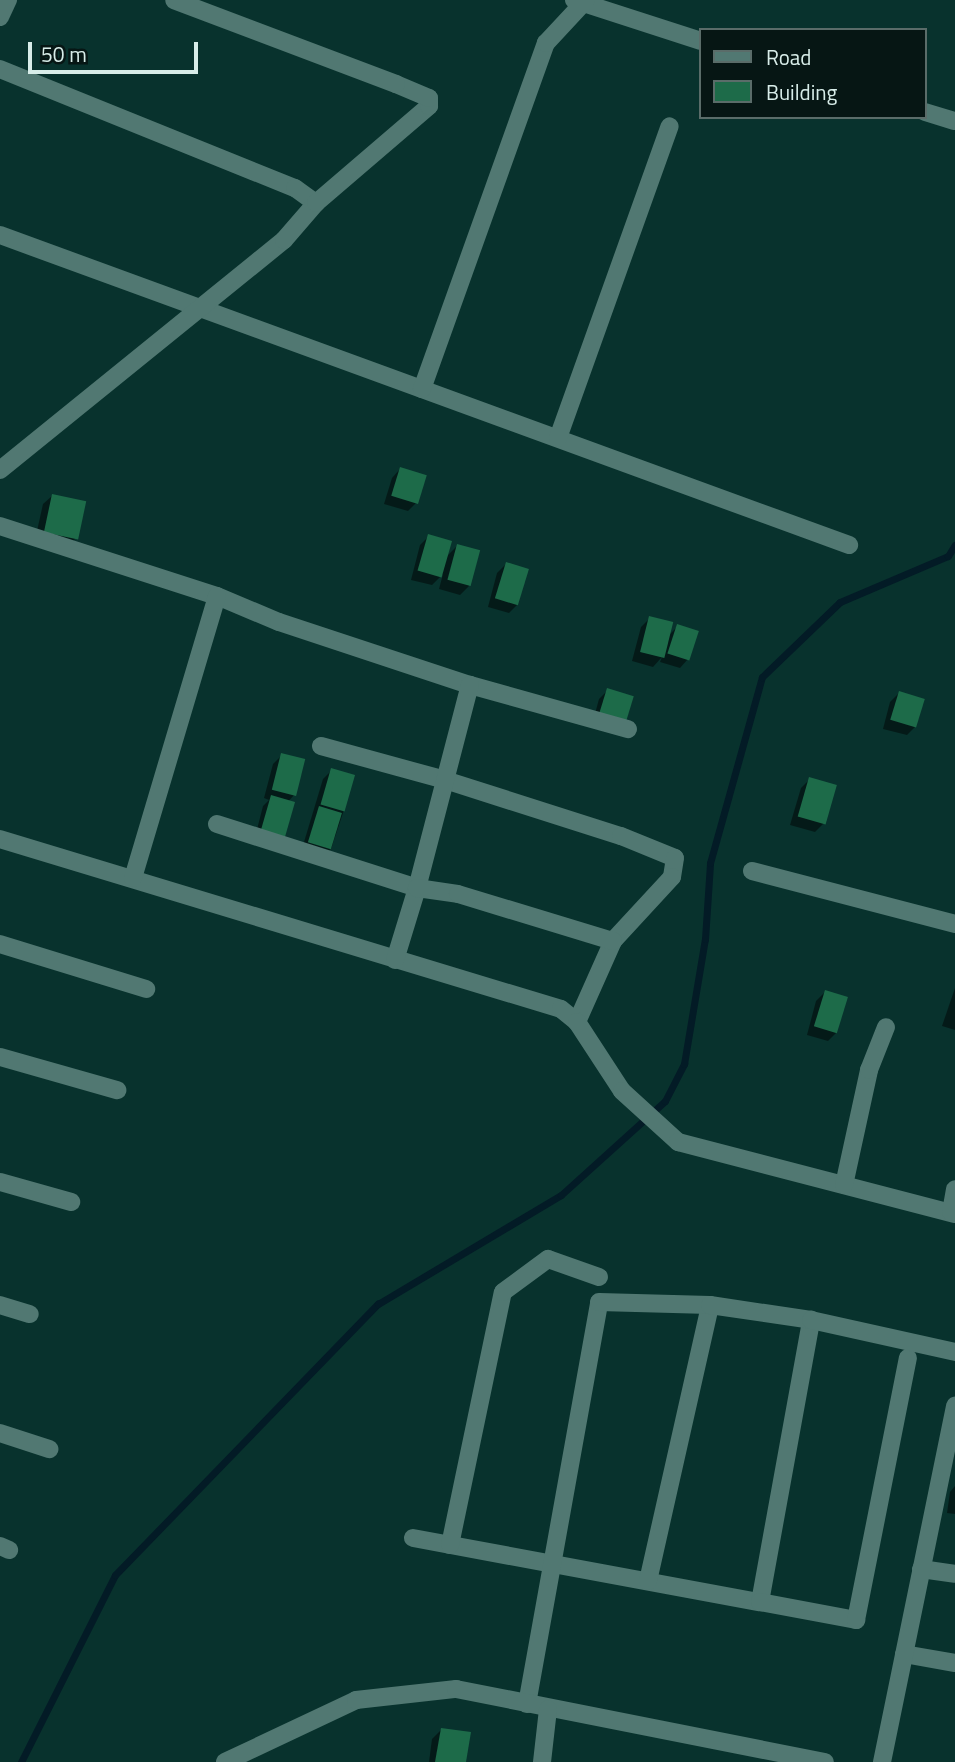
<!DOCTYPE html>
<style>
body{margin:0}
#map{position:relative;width:955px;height:1762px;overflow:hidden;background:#08322d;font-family:"Titillium Web",sans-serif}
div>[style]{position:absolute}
.shadow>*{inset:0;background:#0007}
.stream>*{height:7px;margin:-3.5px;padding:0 3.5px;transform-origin:3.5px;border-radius:3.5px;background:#031b26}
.building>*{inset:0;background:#1d6b49;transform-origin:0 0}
.street>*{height:18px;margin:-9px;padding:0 9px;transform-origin:9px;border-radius:9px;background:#517872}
span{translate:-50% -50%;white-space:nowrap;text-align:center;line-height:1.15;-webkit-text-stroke:5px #061614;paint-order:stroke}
.legend{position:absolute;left:699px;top:28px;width:228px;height:91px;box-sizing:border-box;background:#061614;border:2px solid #5a6c69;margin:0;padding:9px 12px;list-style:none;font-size:21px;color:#d8ede9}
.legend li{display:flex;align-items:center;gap:14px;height:35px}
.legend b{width:35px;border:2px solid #5a6c69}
.scale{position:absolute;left:28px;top:42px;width:170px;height:32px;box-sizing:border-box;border:4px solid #d8ede9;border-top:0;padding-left:9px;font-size:21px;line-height:24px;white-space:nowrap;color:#d8ede9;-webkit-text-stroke:5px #061614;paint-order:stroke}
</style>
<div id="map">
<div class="shadow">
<div style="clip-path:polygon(400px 469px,417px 502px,408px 511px,384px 504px,392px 478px)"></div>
<div style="clip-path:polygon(52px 496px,75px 539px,66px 548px,35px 540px,43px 504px)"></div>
<div style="clip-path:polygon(429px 536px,446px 557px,457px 546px,469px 586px,460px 595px,439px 589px,443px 574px,432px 585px,411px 580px,420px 545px)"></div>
<div style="clip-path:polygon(506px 564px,518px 604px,509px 613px,488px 607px,497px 573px)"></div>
<div style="clip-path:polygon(650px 618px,667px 637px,678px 626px,688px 659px,680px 668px,660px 662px,662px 657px,653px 667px,632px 661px,641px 627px)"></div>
<div style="clip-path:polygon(608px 690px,625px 723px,592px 725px,599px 699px)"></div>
<div style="clip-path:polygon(899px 693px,916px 726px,907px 735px,883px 729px,890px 702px)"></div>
<div style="clip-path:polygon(282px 755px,294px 795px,254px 841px,263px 806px,269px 800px,264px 798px,273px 764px)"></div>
<div style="clip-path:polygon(332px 770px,344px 810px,331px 849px,322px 857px,301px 852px,323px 779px)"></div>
<div style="clip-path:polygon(810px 779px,824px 823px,815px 832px,790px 825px,801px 788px)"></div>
<div style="clip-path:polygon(955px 988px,955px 1030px,942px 1026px)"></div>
<div style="clip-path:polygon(825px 992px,837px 1032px,828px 1041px,807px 1035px,816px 1001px)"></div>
<div style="clip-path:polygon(955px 1486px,955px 1514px,947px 1513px,950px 1492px)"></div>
<div style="clip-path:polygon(441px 1730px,464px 1762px,429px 1762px,432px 1739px)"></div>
</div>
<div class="stream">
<div style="left:21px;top:1762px;width:209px;rotate:-63.3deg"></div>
<div style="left:115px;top:1575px;width:378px;rotate:-45.9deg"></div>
<div style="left:378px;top:1304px;width:213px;rotate:-30.8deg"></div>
<div style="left:561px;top:1195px;width:140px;rotate:-42.1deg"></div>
<div style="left:665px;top:1101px;width:42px;rotate:-62.8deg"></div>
<div style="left:684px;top:1064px;width:127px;rotate:-80.5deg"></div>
<div style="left:705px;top:939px;width:76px;rotate:-86.2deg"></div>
<div style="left:710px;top:863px;width:193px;rotate:-74.4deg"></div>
<div style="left:762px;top:677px;width:108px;rotate:-43.9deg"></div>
<div style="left:840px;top:602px;width:117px;rotate:-23.1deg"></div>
<div style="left:948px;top:556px;width:13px;rotate:-58deg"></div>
</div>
<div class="building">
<div style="left:400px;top:467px;width:28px;height:30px;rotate:17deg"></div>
<div style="left:52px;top:494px;width:35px;height:39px;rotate:12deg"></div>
<div style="left:428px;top:534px;width:25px;height:38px;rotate:16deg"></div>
<div style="left:457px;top:544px;width:24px;height:37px;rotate:15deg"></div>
<div style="left:506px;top:562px;width:24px;height:38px;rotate:17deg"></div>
<div style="left:649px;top:616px;width:25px;height:37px;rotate:14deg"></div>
<div style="left:677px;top:624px;width:23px;height:31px;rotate:18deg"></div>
<div style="left:607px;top:688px;width:28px;height:29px;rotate:17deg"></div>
<div style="left:899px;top:691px;width:27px;height:30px;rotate:17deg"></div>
<div style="left:281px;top:753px;width:25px;height:38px;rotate:14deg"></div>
<div style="left:331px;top:768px;width:25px;height:38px;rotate:16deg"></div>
<div style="left:809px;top:777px;width:29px;height:41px;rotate:16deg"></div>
<div style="left:271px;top:795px;width:25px;height:38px;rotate:16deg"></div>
<div style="left:319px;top:806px;width:24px;height:38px;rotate:17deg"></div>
<div style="left:825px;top:990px;width:24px;height:38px;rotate:17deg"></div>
<div style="clip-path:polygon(441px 1728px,471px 1732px,466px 1762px,435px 1762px)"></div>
</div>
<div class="street">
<div style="left:574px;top:0;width:133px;rotate:17.9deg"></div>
<div style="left:0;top:17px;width:19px;rotate:-65deg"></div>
<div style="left:0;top:69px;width:318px;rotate:22deg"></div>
<div style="left:295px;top:188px;width:26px;rotate:36deg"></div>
<div style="left:925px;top:112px;width:31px;rotate:17deg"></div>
<div style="left:0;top:235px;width:904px;rotate:20.06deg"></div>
<div style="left:422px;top:389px;width:368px;rotate:-70.3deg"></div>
<div style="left:546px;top:43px;width:59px;rotate:-47.1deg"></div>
<div style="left:558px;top:438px;width:331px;rotate:-70.3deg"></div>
<div style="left:0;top:470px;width:365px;rotate:-39deg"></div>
<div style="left:284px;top:240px;width:49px;rotate:-49.1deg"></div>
<div style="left:316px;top:203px;width:149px;rotate:-40.6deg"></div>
<div style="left:429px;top:106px;width:8px;rotate:-90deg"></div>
<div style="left:429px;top:98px;width:36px;rotate:-157deg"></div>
<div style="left:396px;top:84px;width:237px;rotate:-159.3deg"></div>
<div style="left:0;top:526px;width:228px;rotate:17.9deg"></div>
<div style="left:217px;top:596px;width:67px;rotate:22.8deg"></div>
<div style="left:279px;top:622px;width:201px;rotate:18.3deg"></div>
<div style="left:470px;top:685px;width:164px;rotate:15.6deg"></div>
<div style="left:321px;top:746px;width:129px;rotate:15.3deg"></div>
<div style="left:445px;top:780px;width:185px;rotate:17.7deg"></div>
<div style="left:621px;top:836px;width:58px;rotate:22.2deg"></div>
<div style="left:675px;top:858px;width:19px;rotate:99deg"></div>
<div style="left:672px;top:877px;width:87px;rotate:132.7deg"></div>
<div style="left:613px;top:941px;width:89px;rotate:114deg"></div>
<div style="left:217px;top:824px;width:210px;rotate:17.7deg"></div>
<div style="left:417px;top:888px;width:210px;rotate:-75.4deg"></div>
<div style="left:0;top:839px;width:586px;rotate:16.86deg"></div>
<div style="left:561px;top:1009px;width:21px;rotate:39deg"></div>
<div style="left:577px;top:1022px;width:82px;rotate:56.9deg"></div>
<div style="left:622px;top:1091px;width:76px;rotate:42.3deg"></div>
<div style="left:678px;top:1142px;width:286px;rotate:14.6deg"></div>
<div style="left:752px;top:871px;width:210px;rotate:14.6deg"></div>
<div style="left:133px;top:878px;width:294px;rotate:-73.4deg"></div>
<div style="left:0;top:944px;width:153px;rotate:17.1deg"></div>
<div style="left:395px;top:960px;width:75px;rotate:-73deg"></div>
<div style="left:417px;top:888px;width:41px;rotate:8.3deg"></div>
<div style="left:458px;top:894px;width:162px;rotate:16.9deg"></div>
<div style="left:0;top:1057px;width:122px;rotate:15.8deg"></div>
<div style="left:0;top:1182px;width:74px;rotate:15.7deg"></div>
<div style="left:844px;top:1185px;width:118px;rotate:-77.7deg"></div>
<div style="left:869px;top:1070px;width:46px;rotate:-68.4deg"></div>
<div style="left:951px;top:1212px;width:23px;rotate:-80deg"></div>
<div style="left:0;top:1305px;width:31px;rotate:17deg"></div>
<div style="left:0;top:1433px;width:52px;rotate:18.1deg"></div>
<div style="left:413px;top:1538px;width:353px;rotate:10.5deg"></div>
<div style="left:760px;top:1602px;width:287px;rotate:-79.7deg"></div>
<div style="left:450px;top:1545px;width:258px;rotate:-78.2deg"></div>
<div style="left:503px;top:1292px;width:56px;rotate:-36.3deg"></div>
<div style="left:548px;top:1259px;width:54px;rotate:19.4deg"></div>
<div style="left:0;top:1546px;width:10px;rotate:24deg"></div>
<div style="left:921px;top:1569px;width:34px;rotate:8deg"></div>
<div style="left:648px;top:1581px;width:283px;rotate:-77.3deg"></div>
<div style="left:760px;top:1602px;width:98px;rotate:10.6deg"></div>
<div style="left:856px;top:1620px;width:267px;rotate:-78.8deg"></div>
<div style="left:904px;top:1654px;width:52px;rotate:10deg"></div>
<div style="left:527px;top:1704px;width:408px;rotate:-79.8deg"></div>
<div style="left:599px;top:1302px;width:111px;rotate:1.5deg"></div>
<div style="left:710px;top:1305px;width:102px;rotate:8.4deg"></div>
<div style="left:811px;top:1320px;width:148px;rotate:12.5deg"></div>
<div style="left:225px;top:1762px;width:145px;rotate:-25.3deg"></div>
<div style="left:356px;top:1700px;width:101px;rotate:-6.3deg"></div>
<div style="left:456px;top:1689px;width:376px;rotate:11.2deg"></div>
<div style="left:542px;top:1762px;width:53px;rotate:-83.5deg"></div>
<div style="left:882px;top:1762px;width:364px;rotate:-78.4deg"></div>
</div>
<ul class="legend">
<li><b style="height:9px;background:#517872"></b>Road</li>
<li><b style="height:19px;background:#1d6b49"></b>Building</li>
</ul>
<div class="scale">50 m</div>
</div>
